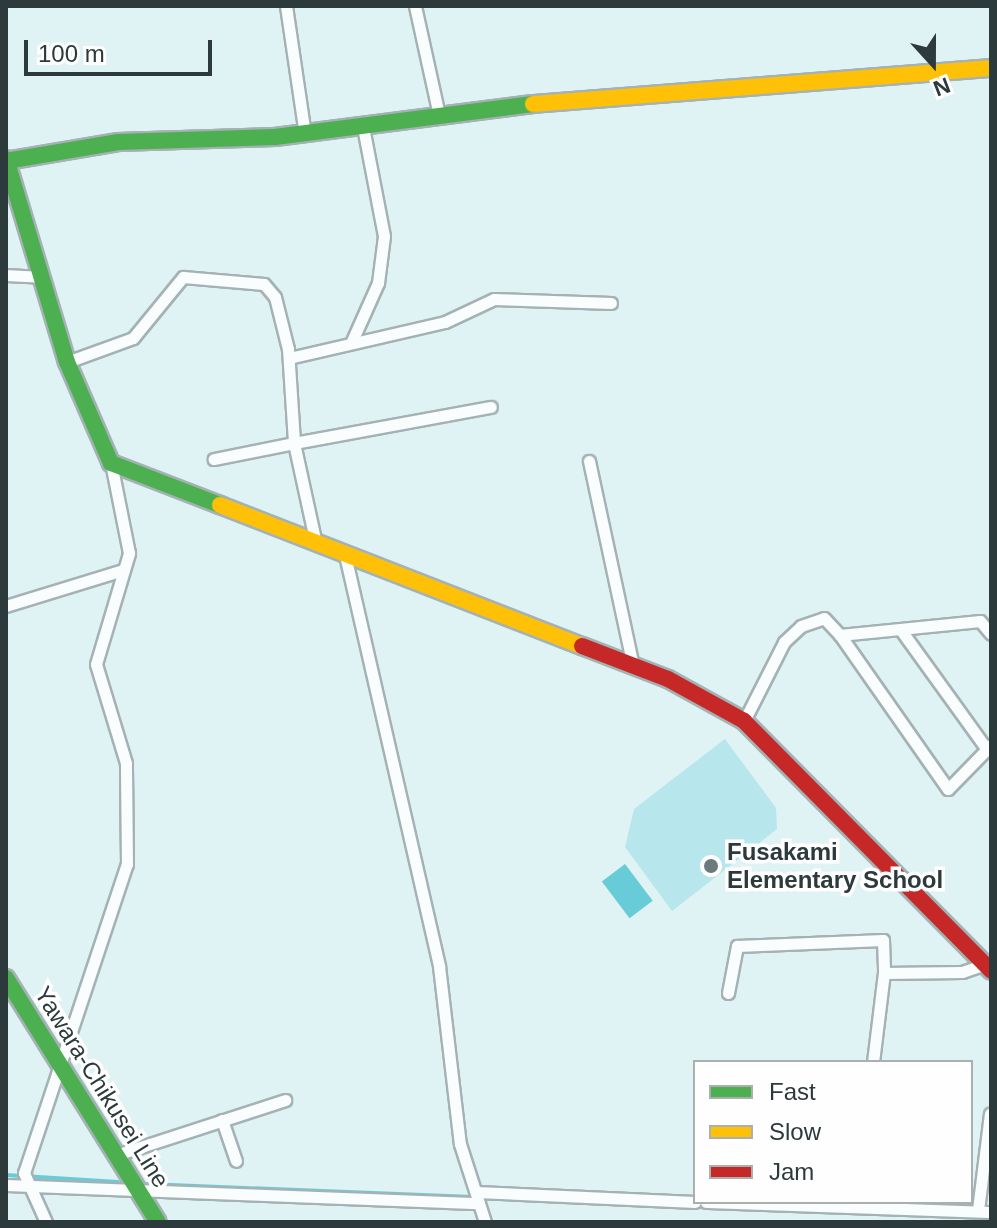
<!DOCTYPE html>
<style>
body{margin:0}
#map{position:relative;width:997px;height:1228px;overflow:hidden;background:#dff2f4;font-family:Helvetica,sans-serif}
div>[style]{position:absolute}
.green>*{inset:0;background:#b7e6ed}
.water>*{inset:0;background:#67ccd8;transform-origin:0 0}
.stream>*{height:4px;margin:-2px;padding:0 2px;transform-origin:2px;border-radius:2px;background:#67ccd8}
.roads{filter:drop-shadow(2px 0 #a4b2b4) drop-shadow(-2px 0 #a4b2b4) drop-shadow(0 2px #a4b2b4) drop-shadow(0 -2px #a4b2b4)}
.street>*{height:11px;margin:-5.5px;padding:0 5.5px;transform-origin:5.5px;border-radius:5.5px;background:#fafdfd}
.fast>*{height:16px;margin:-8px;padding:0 8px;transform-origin:8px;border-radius:8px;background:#4caf50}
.slow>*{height:16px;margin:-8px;padding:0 8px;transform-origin:8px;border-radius:8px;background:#ffc107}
.jam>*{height:16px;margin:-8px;padding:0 8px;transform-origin:8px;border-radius:8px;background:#c62828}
.dots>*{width:22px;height:22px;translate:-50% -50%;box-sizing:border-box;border:4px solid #fefefe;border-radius:50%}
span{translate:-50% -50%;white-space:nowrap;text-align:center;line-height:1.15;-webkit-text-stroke:7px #fefefe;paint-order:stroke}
.poi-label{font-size:24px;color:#2d3a3c;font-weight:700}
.left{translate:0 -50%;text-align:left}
.street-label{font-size:24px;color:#2d3a3c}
.frame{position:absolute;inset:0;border:8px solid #2d3a3c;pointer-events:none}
.legend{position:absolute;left:693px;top:1060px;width:280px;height:144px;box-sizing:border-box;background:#fefefe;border:2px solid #aab0b0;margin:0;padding:10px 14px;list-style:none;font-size:24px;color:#2d3a3c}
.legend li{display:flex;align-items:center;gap:16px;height:40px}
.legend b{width:40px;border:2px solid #aab0b0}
.north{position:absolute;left:893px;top:24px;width:80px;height:80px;-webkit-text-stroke:6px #fefefe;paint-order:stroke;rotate:159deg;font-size:22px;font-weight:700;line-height:32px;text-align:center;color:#2d3a3c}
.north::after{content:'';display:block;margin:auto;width:28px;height:36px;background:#2d3a3c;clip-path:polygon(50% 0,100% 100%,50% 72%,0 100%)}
.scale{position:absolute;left:24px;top:40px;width:188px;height:36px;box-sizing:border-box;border:4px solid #2d3a3c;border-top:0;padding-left:10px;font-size:24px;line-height:28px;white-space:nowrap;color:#2d3a3c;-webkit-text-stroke:6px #fefefe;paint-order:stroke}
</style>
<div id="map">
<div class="green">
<div style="clip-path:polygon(725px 739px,776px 808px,777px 829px,672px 911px,625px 847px,634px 809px)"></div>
</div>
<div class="water">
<div style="left:625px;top:864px;width:46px;height:29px;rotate:53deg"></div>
</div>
<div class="stream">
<div style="left:6px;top:1175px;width:112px;rotate:3.6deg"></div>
<div style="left:147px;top:1184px;width:326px;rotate:2.3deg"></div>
<div style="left:598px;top:1203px;width:393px;rotate:2deg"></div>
</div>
<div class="roads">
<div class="street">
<div style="left:286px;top:6px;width:129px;rotate:81.6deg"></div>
<div style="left:415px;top:6px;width:107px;rotate:77.6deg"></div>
<div style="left:6px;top:275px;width:35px;rotate:3deg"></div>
<div style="left:352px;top:341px;width:64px;rotate:-65.9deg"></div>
<div style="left:378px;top:283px;width:47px;rotate:-82.7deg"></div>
<div style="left:384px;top:236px;width:111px;rotate:-100.9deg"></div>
<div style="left:289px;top:358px;width:160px;rotate:-13deg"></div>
<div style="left:445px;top:322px;width:54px;rotate:-25.1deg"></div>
<div style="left:494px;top:299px;width:117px;rotate:2deg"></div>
<div style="left:67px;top:362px;width:70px;rotate:-20deg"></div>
<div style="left:133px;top:338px;width:79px;rotate:-50.7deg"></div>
<div style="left:183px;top:277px;width:81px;rotate:4.9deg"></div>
<div style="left:264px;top:284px;width:17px;rotate:50deg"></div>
<div style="left:275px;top:297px;width:54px;rotate:76deg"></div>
<div style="left:288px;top:349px;width:94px;rotate:86.3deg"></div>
<div style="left:294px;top:443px;width:82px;rotate:168.7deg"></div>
<div style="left:589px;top:461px;width:210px;rotate:77.9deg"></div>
<div style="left:316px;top:544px;width:103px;rotate:-102.3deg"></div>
<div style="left:294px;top:443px;width:200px;rotate:-10.4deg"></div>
<div style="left:345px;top:555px;width:422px;rotate:77.1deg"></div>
<div style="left:439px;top:966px;width:179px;rotate:83.3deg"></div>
<div style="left:460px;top:1144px;width:82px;rotate:72.2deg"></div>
<div style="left:6px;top:606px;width:122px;rotate:-17.1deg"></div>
<div style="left:903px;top:633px;width:145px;rotate:54.2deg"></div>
<div style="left:991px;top:634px;width:17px;rotate:-130deg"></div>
<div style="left:980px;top:621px;width:141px;rotate:174.3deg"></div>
<div style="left:840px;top:635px;width:188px;rotate:55deg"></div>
<div style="left:948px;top:789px;width:62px;rotate:-45.7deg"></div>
<div style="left:744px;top:721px;width:89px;rotate:-63.1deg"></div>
<div style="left:784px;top:642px;width:23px;rotate:-43deg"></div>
<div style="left:801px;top:626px;width:24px;rotate:-19deg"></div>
<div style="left:824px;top:618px;width:23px;rotate:47deg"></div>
<div style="left:728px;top:993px;width:48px;rotate:-79.2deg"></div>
<div style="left:737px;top:946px;width:146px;rotate:-2.4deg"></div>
<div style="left:883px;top:940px;width:33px;rotate:88deg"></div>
<div style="left:873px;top:1062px;width:90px;rotate:-83deg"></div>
<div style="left:884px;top:973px;width:78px;rotate:-0.7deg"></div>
<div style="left:962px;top:972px;width:24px;rotate:-19deg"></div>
<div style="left:222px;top:1120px;width:43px;rotate:71.1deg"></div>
<div style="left:116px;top:1155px;width:178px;rotate:-18deg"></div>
<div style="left:6px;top:1185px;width:473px;rotate:2.2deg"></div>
<div style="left:476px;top:1192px;width:219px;rotate:2.6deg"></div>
<div style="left:706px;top:1202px;width:285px;rotate:2deg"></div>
<div style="left:978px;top:1210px;width:97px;rotate:-82.9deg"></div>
<div style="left:46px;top:1222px;width:54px;rotate:-114.2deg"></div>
<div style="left:24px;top:1173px;width:326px;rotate:-71.6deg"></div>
<div style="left:127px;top:864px;width:101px;rotate:-90.6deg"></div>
<div style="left:126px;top:763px;width:103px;rotate:-106.9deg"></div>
<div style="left:96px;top:664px;width:116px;rotate:-73.4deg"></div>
<div style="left:129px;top:553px;width:92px;rotate:-101.3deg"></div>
</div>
<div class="fast">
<div style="left:6px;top:159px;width:212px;rotate:73.3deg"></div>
<div style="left:67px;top:362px;width:110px;rotate:66.5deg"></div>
<div style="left:111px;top:463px;width:117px;rotate:21.1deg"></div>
<div style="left:6px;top:161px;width:114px;rotate:-9.6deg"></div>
<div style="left:118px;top:142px;width:157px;rotate:-1.8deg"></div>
<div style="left:275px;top:137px;width:260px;rotate:-7.3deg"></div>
<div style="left:6px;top:978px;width:287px;rotate:58.1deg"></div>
</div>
<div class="slow">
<div style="left:533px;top:104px;width:459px;rotate:-4.5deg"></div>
<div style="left:220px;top:505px;width:388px;rotate:21.3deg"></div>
</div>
<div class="jam">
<div style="left:582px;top:646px;width:92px;rotate:21deg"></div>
<div style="left:668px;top:679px;width:87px;rotate:28.9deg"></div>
<div style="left:744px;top:721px;width:351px;rotate:45.3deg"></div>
</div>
</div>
<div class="dots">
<div style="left:711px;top:866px;background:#6b7a7c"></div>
</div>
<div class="poi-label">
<span class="left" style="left:727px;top:866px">Fusakami<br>Elementary School</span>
</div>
<div class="street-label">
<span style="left:102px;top:1087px;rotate:58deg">Yawara-Chikusei Line</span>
</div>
<div class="frame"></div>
<ul class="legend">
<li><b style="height:10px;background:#4caf50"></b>Fast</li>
<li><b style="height:10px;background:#ffc107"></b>Slow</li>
<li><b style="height:10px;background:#c62828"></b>Jam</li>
</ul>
<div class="north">N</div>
<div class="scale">100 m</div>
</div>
